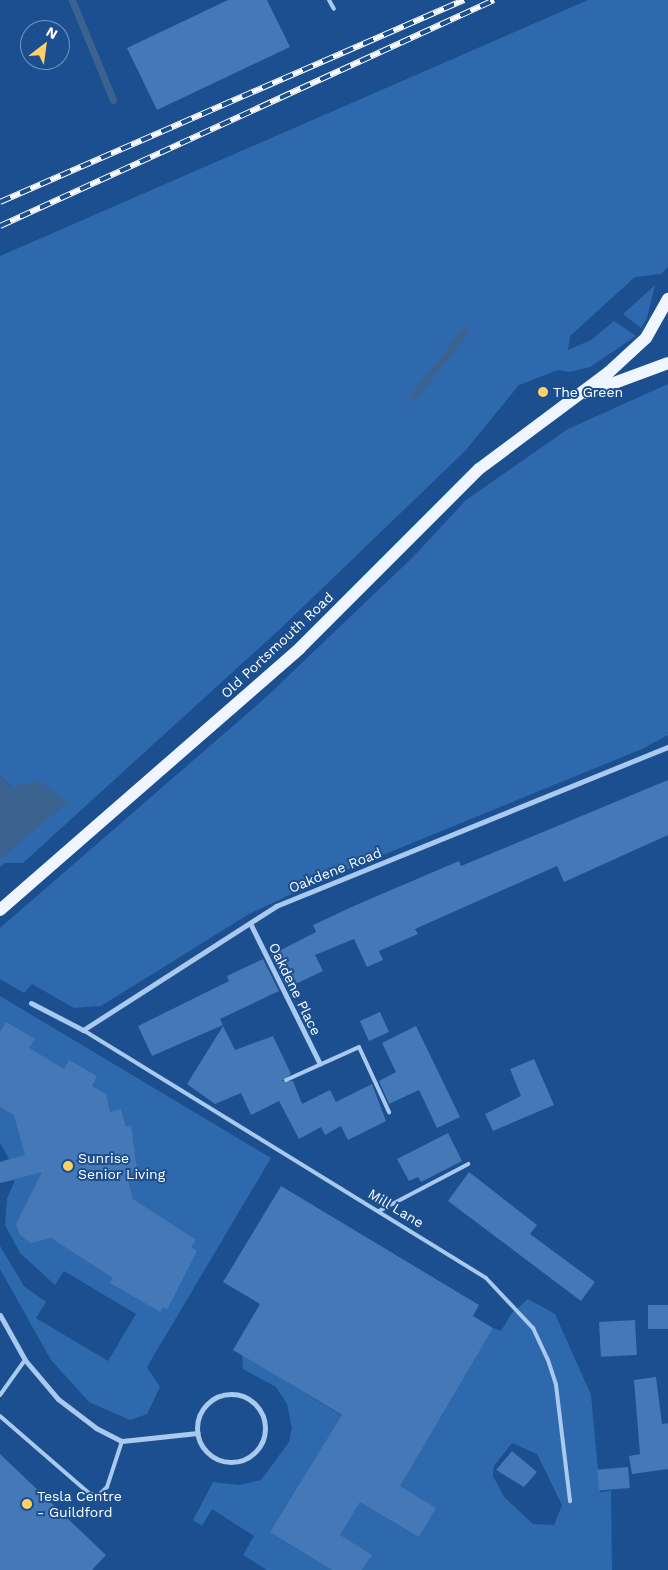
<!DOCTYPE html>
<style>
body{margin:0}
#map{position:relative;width:668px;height:1570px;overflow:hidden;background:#1b4f8f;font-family:"Work Sans",sans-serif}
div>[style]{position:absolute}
.green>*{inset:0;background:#2e69ad}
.water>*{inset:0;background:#3c6290}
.stream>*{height:7px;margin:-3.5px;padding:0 3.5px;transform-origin:3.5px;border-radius:3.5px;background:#3c6290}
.building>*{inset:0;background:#4478b7;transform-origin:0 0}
.service>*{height:4px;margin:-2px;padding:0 2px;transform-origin:2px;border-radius:2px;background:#a9c9ee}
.minor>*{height:5px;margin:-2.5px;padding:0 2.5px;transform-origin:2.5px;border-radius:2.5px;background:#a9c9ee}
.minor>.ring{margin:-2.5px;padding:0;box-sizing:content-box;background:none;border:5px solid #a9c9ee;border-radius:50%}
.primary>*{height:12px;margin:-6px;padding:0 6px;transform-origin:6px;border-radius:6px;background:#f0f6ff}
.rail>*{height:5.5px;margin-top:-2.75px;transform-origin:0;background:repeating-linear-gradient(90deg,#1b4f8f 0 11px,#fff 0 22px);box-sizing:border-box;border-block:1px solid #fff}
.dots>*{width:14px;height:14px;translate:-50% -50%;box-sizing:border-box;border:2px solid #1b4f8f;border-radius:50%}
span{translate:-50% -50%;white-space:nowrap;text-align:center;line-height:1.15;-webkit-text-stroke:4px #1b4f8f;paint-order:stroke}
.poi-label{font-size:14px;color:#fff}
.left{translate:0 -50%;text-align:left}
.street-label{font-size:14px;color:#fff}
.north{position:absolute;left:20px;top:20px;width:50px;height:50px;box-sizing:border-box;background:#1b4f8f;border:1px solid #7695bc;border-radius:50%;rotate:30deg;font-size:14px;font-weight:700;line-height:20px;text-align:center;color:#fff}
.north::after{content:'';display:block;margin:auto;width:18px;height:22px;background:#ffd166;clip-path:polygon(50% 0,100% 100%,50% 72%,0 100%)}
</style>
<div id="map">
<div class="green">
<div style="clip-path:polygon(588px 0,668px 0,668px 267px,661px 274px,635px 277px,570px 336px,568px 350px,591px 340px,614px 321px,636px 336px,590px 367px,570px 372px,558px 370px,519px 385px,465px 451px,280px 629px,23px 863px,5px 863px,0 867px,0 859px,67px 802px,11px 787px,0 775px,0 256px)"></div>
<div style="clip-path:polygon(655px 285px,647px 318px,641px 328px,623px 314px)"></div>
<div style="clip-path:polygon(668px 384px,668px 735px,642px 749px,317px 882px,249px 914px,101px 1006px,74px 1008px,32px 984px,24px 993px,0 979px,0 928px,264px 699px,414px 556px,466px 500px,568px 429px)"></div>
<div style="clip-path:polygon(0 996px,271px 1158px,147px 1367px,160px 1387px,147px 1414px,130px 1420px,89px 1402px,51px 1360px,0 1269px,0 1246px,24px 1286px,46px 1302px,36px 1318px,108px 1361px,136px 1314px,64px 1271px,55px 1285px,20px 1253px,5px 1225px,7px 1199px,15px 1180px,0 1183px,0 1162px,9px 1159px,0 1143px)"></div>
<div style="clip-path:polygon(evenodd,528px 1299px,555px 1314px,591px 1395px,600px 1492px,611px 1491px,612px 1570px,267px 1570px,243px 1555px,254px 1536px,212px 1509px,202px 1526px,193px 1520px,213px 1482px,239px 1485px,261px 1480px,289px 1442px,292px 1428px,287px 1404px,276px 1387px,243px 1369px,242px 1355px,413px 1459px,493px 1328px,501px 1331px,512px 1313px,528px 1299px,512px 1443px,537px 1454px,562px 1505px,554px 1525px,533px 1524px,504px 1497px,493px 1476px,494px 1466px,512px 1443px)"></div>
</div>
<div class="water">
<div style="clip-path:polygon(0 775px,11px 787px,38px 781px,68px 802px,0 859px)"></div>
</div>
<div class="stream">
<div style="left:72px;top:0;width:108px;rotate:67.7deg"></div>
<div style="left:413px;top:397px;width:84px;rotate:-51.8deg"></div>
</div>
<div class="building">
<div style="clip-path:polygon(228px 0,267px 0,290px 47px,157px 110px,127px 48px)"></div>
<div style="clip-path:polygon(668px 780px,668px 835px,584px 873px,564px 882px,557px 866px,415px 929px,418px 934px,379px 951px,383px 960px,367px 967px,354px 939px,315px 955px,323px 971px,287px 988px,271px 955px,316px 932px,313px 925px,356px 905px,459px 861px,461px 866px)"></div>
<div style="clip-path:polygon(263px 959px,279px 991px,220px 1019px,223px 1025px,152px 1056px,138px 1026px,229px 981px,227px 976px)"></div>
<div style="left:380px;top:1012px;width:22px;height:22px;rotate:66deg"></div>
<div style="clip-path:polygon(6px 1022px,35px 1039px,29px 1048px,64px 1069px,69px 1060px,97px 1076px,92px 1086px,106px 1094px,110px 1112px,121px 1109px,126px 1127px,131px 1125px,137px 1170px,126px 1173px,133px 1199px,196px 1240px,191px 1247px,197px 1251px,167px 1310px,163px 1307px,160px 1312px,110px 1283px,113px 1278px,51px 1238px,31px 1243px,20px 1235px,16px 1224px,42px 1172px,0 1183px,0 1162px,25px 1155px,14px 1115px,0 1107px,0 1032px)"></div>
<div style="clip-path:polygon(223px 1026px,235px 1050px,273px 1036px,291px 1074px,282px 1081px,293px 1081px,302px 1104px,330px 1090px,336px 1102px,372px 1084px,386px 1121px,348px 1140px,341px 1126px,325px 1135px,321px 1127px,299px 1139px,279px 1101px,251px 1115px,241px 1093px,215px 1104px,187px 1084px)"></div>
<div style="clip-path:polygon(416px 1026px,460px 1117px,437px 1128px,419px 1090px,389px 1104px,379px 1081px,396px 1072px,382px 1043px)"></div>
<div style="clip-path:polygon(534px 1059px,554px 1105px,493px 1131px,485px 1114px,521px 1096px,510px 1069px)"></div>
<div style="clip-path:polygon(448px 1133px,462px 1161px,421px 1182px,418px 1177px,409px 1181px,397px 1159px)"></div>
<div style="clip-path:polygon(469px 1172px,537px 1225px,530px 1234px,595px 1282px,581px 1301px,448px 1201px)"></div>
<div style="clip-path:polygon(281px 1186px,479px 1305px,473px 1316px,493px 1328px,400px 1486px,436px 1508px,419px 1537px,360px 1502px,340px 1535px,372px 1555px,362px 1570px,332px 1570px,270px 1532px,342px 1415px,233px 1350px,260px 1304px,223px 1282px)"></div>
<div style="left:668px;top:1305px;width:24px;height:20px;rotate:90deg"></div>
<div style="left:635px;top:1320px;width:35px;height:36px;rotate:87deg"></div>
<div style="clip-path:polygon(656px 1377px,662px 1424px,668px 1423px,668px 1469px,632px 1474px,629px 1456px,640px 1454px,634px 1380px)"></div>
<div style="clip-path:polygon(512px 1451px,537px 1472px,524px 1487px,496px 1470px)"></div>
<div style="clip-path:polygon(0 1454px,106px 1555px,92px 1570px,0 1570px)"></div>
<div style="left:628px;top:1467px;width:21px;height:31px;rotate:85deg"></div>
</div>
<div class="service">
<div style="left:329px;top:0;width:10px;rotate:61deg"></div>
<div style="left:83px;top:1030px;width:473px;rotate:31.6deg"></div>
<div style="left:486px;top:1278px;width:69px;rotate:46.8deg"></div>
<div style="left:533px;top:1328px;width:35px;rotate:65deg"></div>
<div style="left:548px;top:1360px;width:26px;rotate:72deg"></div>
<div style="left:556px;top:1385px;width:117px;rotate:83.1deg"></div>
<div style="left:286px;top:1080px;width:80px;rotate:-24.3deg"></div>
<div style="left:359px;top:1047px;width:72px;rotate:65.2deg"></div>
<div style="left:379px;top:1211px;width:101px;rotate:-27.8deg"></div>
<div style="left:0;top:1395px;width:43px;rotate:-54.5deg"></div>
<div style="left:0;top:1416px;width:119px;rotate:40.9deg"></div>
<div style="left:90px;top:1494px;width:10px"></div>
<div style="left:100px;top:1494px;width:10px;rotate:-45deg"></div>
<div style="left:107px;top:1487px;width:48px;rotate:-71.9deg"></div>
</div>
<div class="minor">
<div style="left:250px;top:923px;width:157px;rotate:63.6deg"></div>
<div style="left:31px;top:1003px;width:59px;rotate:27.4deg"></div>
<div style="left:83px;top:1030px;width:229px;rotate:-32.7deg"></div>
<div style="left:276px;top:906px;width:423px;rotate:-22.1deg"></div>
<div style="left:0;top:1315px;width:51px;rotate:60.9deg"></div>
<div style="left:25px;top:1360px;width:51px;rotate:49.8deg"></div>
<div style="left:58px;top:1399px;width:48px;rotate:37.3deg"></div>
<div style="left:96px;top:1428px;width:29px;rotate:27deg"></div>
<div style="left:122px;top:1441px;width:76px;rotate:-6deg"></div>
<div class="ring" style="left:197px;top:1394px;width:63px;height:63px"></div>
</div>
<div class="primary">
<div style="left:587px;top:393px;width:86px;rotate:-20.3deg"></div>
<div style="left:0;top:910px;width:398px;rotate:-41.1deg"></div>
<div style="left:300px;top:648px;width:253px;rotate:-45deg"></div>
<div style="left:479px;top:469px;width:162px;rotate:-36.7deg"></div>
<div style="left:609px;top:372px;width:50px;rotate:-42.6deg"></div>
<div style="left:646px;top:338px;width:45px;rotate:-60.6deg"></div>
</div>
<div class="rail">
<div style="left:0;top:202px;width:506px;rotate:-23.53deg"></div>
<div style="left:0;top:226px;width:543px;rotate:-24.58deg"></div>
</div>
<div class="dots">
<div style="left:543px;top:392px;background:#ffd166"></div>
<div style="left:68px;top:1166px;background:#ffd166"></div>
<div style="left:27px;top:1504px;background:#ffd166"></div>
</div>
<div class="poi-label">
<span class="left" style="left:553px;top:392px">The Green</span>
<span class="left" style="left:78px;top:1166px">Sunrise<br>Senior Living</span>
<span class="left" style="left:37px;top:1504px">Tesla Centre<br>- Guildford</span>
</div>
<div class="street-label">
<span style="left:277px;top:645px;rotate:-43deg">Old Portsmouth Road</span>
<span style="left:335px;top:870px;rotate:-22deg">Oakdene Road</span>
<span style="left:295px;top:989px;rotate:64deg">Oakdene Place</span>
<span style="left:396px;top:1208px;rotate:31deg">Mill Lane</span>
</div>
<div class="north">N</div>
</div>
